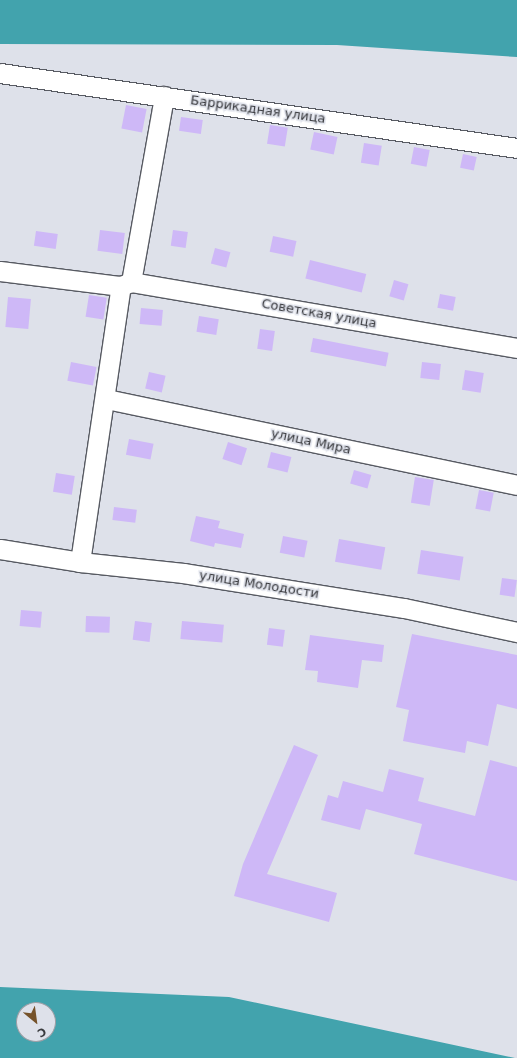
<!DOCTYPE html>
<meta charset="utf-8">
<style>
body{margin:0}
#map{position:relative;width:517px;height:1058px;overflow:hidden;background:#dee1ea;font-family:"DejaVu Sans",sans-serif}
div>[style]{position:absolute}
.water>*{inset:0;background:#42a3ad}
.building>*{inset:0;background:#ceb8f7;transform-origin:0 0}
.roads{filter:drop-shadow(1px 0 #575a62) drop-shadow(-1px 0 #575a62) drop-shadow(0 1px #575a62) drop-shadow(0 -1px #575a62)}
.minor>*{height:19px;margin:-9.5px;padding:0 9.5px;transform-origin:9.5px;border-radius:9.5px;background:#fff}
span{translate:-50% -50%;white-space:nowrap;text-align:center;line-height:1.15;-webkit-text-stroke:3px #dee1ea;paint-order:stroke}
.street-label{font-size:13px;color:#3a3b3f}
.north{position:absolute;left:16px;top:1002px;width:40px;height:40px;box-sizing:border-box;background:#dee1ea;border:1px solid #9c9fa6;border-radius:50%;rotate:151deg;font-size:11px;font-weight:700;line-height:16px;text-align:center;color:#3a3b3f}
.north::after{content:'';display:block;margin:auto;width:14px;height:18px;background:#75522a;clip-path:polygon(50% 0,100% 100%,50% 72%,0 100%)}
</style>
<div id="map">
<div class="water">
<div style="clip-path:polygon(0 0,517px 0,517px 57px,337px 45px,0 44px)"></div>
<div style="clip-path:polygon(evenodd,0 987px,229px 997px,515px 1058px,0 1058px,0 987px,24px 1010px,48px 1010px,48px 1034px,24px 1034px,24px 1010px)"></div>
</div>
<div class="building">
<div style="left:126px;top:105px;width:21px;height:24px;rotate:11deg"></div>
<div style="left:181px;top:117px;width:22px;height:14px;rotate:8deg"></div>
<div style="left:270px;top:125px;width:18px;height:19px;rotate:9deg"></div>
<div style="left:314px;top:132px;width:24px;height:18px;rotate:12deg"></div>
<div style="left:364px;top:143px;width:18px;height:20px;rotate:9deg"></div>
<div style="left:414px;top:147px;width:16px;height:17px;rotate:11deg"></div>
<div style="left:463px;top:154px;width:14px;height:14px;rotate:12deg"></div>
<div style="left:100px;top:230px;width:25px;height:21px;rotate:7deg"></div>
<div style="left:173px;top:230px;width:15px;height:16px;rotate:8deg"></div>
<div style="left:36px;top:231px;width:22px;height:15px;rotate:8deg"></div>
<div style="left:273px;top:236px;width:24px;height:16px;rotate:12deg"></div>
<div style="left:215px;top:248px;width:16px;height:16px;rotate:15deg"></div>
<div style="left:310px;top:260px;width:58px;height:19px;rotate:14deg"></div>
<div style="left:394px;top:280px;width:15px;height:17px;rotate:16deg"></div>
<div style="left:440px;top:294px;width:16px;height:14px;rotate:11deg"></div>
<div style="left:89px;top:295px;width:18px;height:22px;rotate:9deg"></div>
<div style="left:8px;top:297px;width:23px;height:30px;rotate:5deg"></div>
<div style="left:141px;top:308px;width:22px;height:16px;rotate:5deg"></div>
<div style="left:199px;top:316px;width:20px;height:16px;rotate:9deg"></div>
<div style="left:260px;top:329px;width:15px;height:20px;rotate:8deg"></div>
<div style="left:313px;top:338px;width:77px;height:14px;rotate:11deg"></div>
<div style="left:71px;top:362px;width:26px;height:19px;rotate:11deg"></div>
<div style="left:422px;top:362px;width:19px;height:16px;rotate:6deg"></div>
<div style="left:465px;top:370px;width:19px;height:20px;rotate:9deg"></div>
<div style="left:149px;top:372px;width:17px;height:17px;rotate:13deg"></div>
<div style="left:129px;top:439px;width:25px;height:16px;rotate:11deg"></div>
<div style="left:228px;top:442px;width:20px;height:18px;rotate:18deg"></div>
<div style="left:271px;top:452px;width:21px;height:16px;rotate:14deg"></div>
<div style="left:354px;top:470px;width:18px;height:14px;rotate:16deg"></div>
<div style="left:56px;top:473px;width:19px;height:19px;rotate:9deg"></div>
<div style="left:415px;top:477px;width:19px;height:26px;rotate:9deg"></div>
<div style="left:479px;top:490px;width:15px;height:19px;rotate:11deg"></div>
<div style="left:114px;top:507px;width:23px;height:13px;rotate:7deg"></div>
<div style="clip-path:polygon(196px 516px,220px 521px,218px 528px,244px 534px,241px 548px,215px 543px,214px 547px,190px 541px)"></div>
<div style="left:283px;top:536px;width:25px;height:17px;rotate:11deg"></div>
<div style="left:339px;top:539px;width:47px;height:23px;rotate:10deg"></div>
<div style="left:421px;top:550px;width:43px;height:24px;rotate:9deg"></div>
<div style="left:502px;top:578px;width:15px;height:17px;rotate:8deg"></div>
<div style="left:21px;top:610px;width:21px;height:16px;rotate:5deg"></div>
<div style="left:86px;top:616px;width:24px;height:16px;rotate:2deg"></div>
<div style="left:135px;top:621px;width:17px;height:19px;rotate:7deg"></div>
<div style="left:182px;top:621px;width:42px;height:18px;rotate:5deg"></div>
<div style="left:269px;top:628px;width:16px;height:17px;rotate:7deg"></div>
<div style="clip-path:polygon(412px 634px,517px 655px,517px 709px,497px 704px,488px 746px,467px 741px,465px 753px,403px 741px,409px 710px,396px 707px)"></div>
<div style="clip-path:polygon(310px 635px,384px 645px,382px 662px,362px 660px,358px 688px,317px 682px,318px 671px,305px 670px)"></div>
<div style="clip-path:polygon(294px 745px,318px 755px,267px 874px,337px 893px,329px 922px,234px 896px,243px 864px)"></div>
<div style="clip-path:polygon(490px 760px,517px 767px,517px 881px,414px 854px,422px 824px,366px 809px,360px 830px,321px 820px,328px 795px,338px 798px,343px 781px,383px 792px,389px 769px,424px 778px,418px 801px,475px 816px)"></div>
</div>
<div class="roads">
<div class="minor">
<div style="left:0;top:73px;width:522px;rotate:8.25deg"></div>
<div style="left:0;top:271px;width:122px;rotate:7.1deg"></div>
<div style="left:121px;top:286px;width:11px;rotate:-22deg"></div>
<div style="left:131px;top:282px;width:392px;rotate:9.7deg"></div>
<div style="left:131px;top:282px;width:189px;rotate:-79.9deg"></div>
<div style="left:106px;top:399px;width:420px;rotate:11.8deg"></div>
<div style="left:0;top:549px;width:81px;rotate:9.2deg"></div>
<div style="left:80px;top:562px;width:104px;rotate:6.1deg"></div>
<div style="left:183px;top:573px;width:224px;rotate:9deg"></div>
<div style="left:404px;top:608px;width:116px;rotate:12deg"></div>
<div style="left:80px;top:562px;width:279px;rotate:-81.6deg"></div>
</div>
</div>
<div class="street-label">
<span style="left:258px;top:110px;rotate:8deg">Баррикадная улица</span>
<span style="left:319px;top:314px;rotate:10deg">Советская улица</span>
<span style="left:311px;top:442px;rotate:12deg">улица Мира</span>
<span style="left:259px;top:585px;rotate:9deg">улица Молодости</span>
</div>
<div class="north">С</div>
</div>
